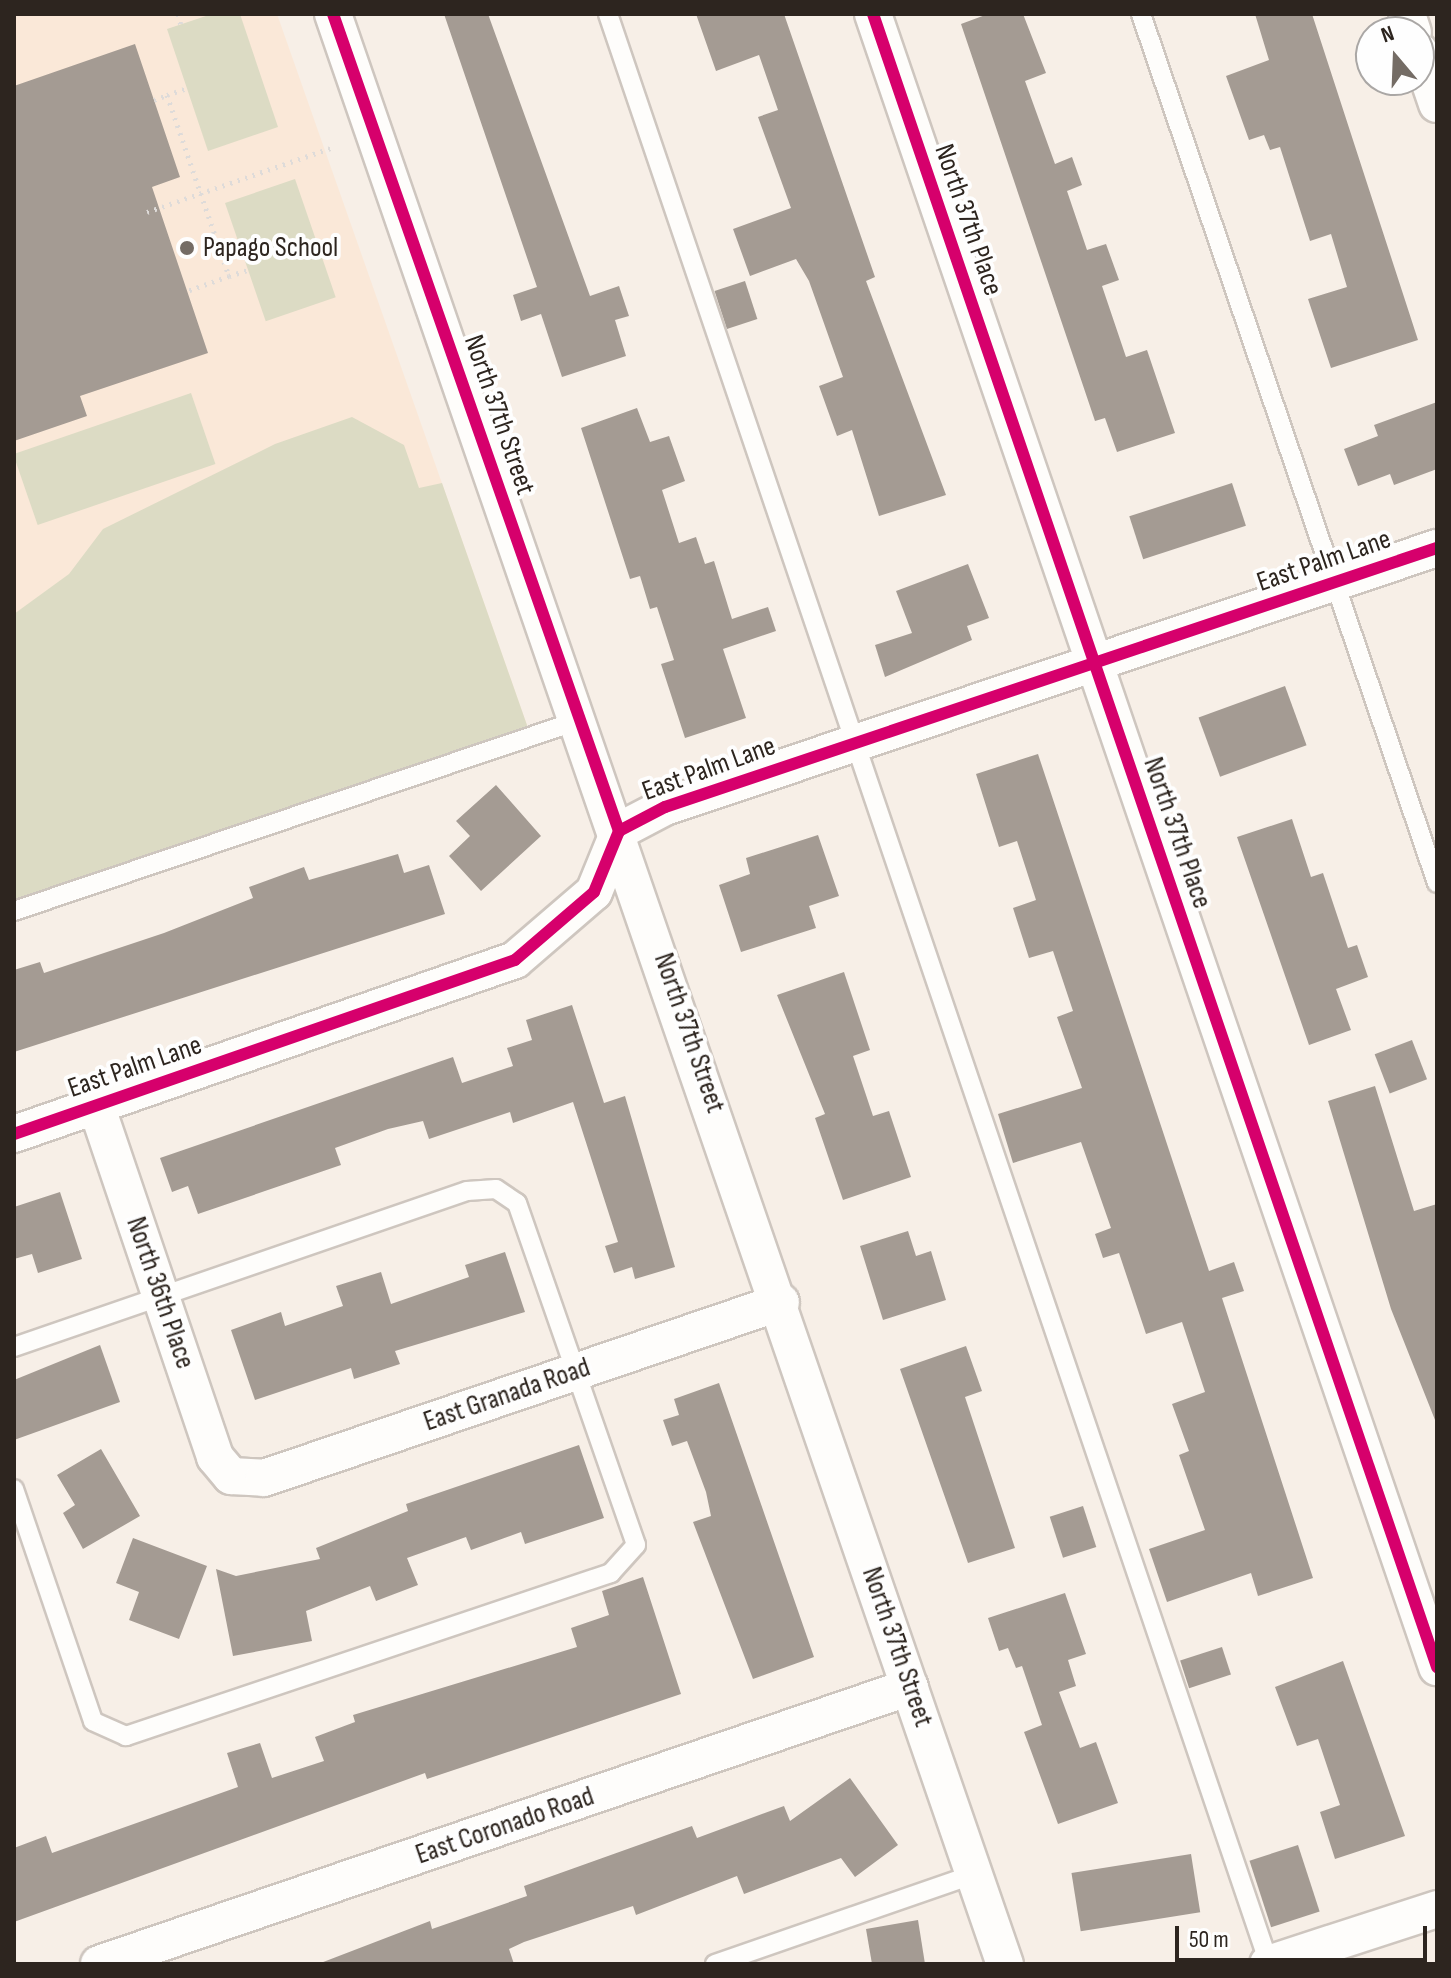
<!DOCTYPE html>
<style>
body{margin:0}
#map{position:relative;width:1451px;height:1978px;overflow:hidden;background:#f7efe7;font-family:"Sofia Sans Condensed",sans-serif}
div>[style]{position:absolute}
.built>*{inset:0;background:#fae8d8}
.green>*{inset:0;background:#dcdbc4;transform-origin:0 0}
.building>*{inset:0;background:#a49b93;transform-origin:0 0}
.path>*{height:5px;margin-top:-2.5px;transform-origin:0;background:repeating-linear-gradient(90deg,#dedbd9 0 2px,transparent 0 8px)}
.roads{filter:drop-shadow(2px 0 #cec6bf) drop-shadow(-2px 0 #cec6bf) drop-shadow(0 2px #cec6bf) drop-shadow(0 -2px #cec6bf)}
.service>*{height:18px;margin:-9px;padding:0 9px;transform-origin:9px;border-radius:9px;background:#fefdfb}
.minor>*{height:36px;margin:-18px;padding:0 18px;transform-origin:18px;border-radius:18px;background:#fefdfb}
.cycleway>*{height:12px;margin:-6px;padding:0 6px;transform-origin:6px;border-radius:6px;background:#d6006c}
.dots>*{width:22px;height:22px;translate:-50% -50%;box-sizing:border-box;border:4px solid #fefefe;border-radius:50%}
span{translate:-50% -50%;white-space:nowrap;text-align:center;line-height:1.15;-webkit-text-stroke:8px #fefefe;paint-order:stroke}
.street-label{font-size:28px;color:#2d251f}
.poi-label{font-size:28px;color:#2d251f}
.left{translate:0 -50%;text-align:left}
.frame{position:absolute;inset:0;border:16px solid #2d251f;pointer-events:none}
.north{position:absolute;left:1355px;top:16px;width:80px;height:80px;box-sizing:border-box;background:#fefefe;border:2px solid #aaa7a5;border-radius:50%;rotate:341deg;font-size:22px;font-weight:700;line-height:32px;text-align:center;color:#2d251f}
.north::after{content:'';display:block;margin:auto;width:28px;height:36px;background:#746c65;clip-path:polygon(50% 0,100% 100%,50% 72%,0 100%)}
.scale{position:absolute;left:1175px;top:1926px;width:252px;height:36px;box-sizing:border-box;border:4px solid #2d251f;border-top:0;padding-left:10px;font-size:24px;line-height:28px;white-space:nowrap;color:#2d251f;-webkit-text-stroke:6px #fefefe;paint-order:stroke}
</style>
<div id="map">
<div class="built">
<div style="clip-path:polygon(14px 14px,277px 14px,528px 728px,14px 903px)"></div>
</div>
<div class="green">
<div style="clip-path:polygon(212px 14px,240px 14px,278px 127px,208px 151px,167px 29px)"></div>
<div style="left:295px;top:179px;width:125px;height:74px;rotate:71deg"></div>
<div style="left:191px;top:393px;width:75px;height:188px;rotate:71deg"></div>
<div style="clip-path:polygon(352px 417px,404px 445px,419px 488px,442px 483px,528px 728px,14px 909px,14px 614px,69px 574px,103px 529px,275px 444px)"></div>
</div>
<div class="building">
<div style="clip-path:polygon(444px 14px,488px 14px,590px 296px,619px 286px,629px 316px,615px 320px,626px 356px,562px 377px,541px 314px,521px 321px,513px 295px,537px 287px)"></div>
<div style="clip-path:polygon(696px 14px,784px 14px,875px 277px,866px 281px,946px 495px,879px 516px,852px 430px,837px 436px,819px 386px,843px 377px,809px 281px,796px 259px,750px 276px,733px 229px,791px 208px,758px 117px,778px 110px,759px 55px,716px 71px)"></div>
<div style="clip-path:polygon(988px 14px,1023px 14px,1046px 73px,1025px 81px,1055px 164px,1072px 157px,1082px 185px,1067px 191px,1087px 250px,1106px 244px,1119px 280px,1102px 286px,1126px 357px,1147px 350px,1175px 433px,1117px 452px,1105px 418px,1095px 421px,961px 24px)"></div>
<div style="clip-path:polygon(1255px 14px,1312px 14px,1418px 340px,1331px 368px,1308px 299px,1347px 287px,1331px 234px,1310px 241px,1280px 147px,1270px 150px,1264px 135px,1249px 140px,1226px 76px,1269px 60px)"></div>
<div style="clip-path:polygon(135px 44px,180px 177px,152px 187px,208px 353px,80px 396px,87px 416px,14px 441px,14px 86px)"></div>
<div style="left:745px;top:281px;width:40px;height:32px;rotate:72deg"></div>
<div style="clip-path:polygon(1437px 402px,1437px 469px,1394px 485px,1390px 474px,1358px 486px,1344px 449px,1378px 436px,1374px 425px)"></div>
<div style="clip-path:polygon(637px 408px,650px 442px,669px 436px,685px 481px,662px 490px,679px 543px,696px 537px,705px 564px,714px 561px,732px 619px,768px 607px,776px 631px,723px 649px,746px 718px,685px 738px,661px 664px,674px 660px,657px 607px,650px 609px,640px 576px,630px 579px,581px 428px)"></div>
<div style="left:1232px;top:483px;width:45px;height:108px;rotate:72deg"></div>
<div style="clip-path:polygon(968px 564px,989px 618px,967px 626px,972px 640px,885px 677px,875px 645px,912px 633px,896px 591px)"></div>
<div style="left:1285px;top:686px;width:63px;height:92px;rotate:70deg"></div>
<div style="clip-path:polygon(1038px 754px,1209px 1271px,1234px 1262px,1244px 1291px,1222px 1298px,1313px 1578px,1258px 1596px,1251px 1573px,1167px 1602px,1149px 1549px,1205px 1530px,1179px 1455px,1189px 1451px,1172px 1404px,1205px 1392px,1182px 1322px,1146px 1334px,1119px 1253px,1103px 1258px,1095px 1234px,1111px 1228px,1081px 1142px,1013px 1163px,998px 1114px,1082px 1088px,1057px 1017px,1073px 1011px,1053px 951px,1029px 958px,1013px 908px,1036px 900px,1017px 841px,999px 847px,976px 774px)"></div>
<div style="clip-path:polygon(496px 785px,541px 836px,481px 891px,449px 856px,470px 836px,456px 821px)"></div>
<div style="clip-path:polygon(1292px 819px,1311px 877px,1323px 873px,1348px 948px,1357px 945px,1368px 977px,1336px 989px,1351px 1030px,1309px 1045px,1237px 837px)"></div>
<div style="clip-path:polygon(818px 835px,839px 896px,809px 906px,816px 928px,741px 952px,719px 885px,750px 874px,746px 858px)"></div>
<div style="clip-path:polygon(398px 854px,404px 873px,429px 865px,445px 914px,14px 1052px,14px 970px,40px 962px,44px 973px,164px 933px,253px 898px,249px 887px,304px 867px,309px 880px)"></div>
<div style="clip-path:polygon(844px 972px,870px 1050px,853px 1056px,873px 1116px,889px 1111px,911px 1177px,843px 1200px,815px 1118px,825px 1114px,777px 995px)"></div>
<div style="clip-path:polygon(572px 1005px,604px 1103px,625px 1096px,675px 1267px,635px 1279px,632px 1267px,614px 1273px,605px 1246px,618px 1242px,573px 1102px,513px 1123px,510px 1112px,429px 1139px,423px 1121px,388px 1129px,335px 1148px,341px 1165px,198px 1214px,188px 1186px,172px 1192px,160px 1158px,453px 1057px,462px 1083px,513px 1066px,507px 1048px,532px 1040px,526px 1020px)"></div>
<div style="left:1412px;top:1040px;width:42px;height:40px;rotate:69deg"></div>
<div style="clip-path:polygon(1375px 1086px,1414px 1211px,1437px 1204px,1437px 1425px,1391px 1309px,1328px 1101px)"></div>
<div style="clip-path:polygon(60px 1192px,82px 1259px,38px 1273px,32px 1254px,14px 1259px,14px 1207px)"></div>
<div style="clip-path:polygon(908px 1231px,916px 1256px,931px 1251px,946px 1300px,883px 1320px,860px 1246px)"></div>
<div style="clip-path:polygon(505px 1252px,525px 1312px,395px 1351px,400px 1364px,354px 1379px,351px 1368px,255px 1400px,231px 1330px,281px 1312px,285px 1326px,343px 1306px,336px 1286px,381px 1272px,391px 1304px,469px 1277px,465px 1265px)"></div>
<div style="clip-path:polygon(100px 1345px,120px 1402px,14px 1440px,14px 1380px)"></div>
<div style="clip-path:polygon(966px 1346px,982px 1391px,965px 1397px,1015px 1548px,968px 1563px,900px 1369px)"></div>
<div style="clip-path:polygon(719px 1383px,814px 1657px,753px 1679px,693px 1522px,711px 1516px,706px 1492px,687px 1441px,672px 1446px,663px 1420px,679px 1415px,674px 1399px)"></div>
<div style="clip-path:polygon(579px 1445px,604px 1518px,525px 1544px,521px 1532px,471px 1550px,466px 1537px,407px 1558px,418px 1585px,376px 1601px,370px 1586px,306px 1611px,312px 1641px,233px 1656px,216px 1569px,236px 1576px,320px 1559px,316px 1548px,408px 1511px,406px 1504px)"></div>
<div style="clip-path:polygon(101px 1449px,140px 1516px,83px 1549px,63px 1513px,75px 1505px,57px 1475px)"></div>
<div style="left:1083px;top:1506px;width:43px;height:35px;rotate:72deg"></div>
<div style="clip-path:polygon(133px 1538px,207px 1566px,179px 1639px,129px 1620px,139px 1592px,116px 1583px)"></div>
<div style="clip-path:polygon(643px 1577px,681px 1694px,427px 1779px,425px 1773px,14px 1922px,14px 1848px,46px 1836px,52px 1853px,238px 1787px,227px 1753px,260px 1743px,272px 1778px,324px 1761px,315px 1737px,355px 1722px,353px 1715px,577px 1647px,571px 1628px,609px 1615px,602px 1591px)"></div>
<div style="clip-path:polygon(1065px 1593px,1086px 1654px,1068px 1660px,1076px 1686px,1059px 1692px,1080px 1748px,1096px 1742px,1118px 1803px,1058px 1824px,1024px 1732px,1042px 1725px,1022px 1666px,1016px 1668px,1008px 1648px,999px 1651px,988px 1618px)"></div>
<div style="left:1222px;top:1647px;width:29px;height:44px;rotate:72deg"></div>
<div style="clip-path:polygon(1343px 1661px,1405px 1836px,1335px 1859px,1320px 1812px,1340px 1805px,1318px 1739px,1297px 1746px,1275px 1687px)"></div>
<div style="clip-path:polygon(850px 1778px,898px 1845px,855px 1877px,841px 1858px,744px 1894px,737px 1876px,636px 1915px,633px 1906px,524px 1942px,509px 1949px,514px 1964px,318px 1964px,430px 1921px,432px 1929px,527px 1896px,524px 1886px,692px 1826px,697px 1838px,784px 1806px,790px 1821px)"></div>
<div style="left:1298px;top:1845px;width:70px;height:51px;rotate:72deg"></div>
<div style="left:1191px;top:1854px;width:59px;height:121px;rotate:81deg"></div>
<div style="clip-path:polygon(918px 1920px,925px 1964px,872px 1964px,866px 1929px)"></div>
</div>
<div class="path">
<div style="left:178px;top:14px;width:11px;rotate:75deg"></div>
<div style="left:167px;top:95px;width:21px;rotate:-19deg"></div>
<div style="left:154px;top:100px;width:14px;rotate:-21deg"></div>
<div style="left:167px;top:95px;width:191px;rotate:71.1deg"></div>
<div style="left:229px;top:276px;width:45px;rotate:160.3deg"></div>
<div style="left:147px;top:212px;width:198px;rotate:-19.2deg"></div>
<div style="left:229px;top:276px;width:20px;rotate:-18deg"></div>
</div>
<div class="roads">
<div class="service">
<div style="left:608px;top:14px;width:2059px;rotate:71.27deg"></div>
<div style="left:1141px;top:14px;width:918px;rotate:71.19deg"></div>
<div style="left:14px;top:911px;width:597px;rotate:-18.65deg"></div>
<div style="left:14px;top:1347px;width:479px;rotate:-19deg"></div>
<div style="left:467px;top:1191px;width:29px;rotate:-4deg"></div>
<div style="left:496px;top:1189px;width:25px;rotate:34deg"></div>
<div style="left:517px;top:1203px;width:362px;rotate:70.8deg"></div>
<div style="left:636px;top:1545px;width:38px;rotate:132deg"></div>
<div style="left:611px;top:1573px;width:512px;rotate:161.42deg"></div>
<div style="left:126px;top:1736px;width:36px;rotate:-156deg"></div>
<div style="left:93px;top:1721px;width:245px;rotate:-108.8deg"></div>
<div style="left:715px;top:1964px;width:275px;rotate:-19.1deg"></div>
</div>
<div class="minor">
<div style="left:333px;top:14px;width:2063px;rotate:70.99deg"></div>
<div style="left:873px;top:14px;width:1747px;rotate:71.16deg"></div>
<div style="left:1407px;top:14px;width:19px;rotate:72deg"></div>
<div style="left:1419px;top:51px;width:56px;rotate:71.2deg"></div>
<div style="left:96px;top:1105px;width:372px;rotate:71.3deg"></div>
<div style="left:215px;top:1457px;width:25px;rotate:50deg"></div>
<div style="left:231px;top:1476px;width:33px;rotate:3deg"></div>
<div style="left:264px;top:1478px;width:546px;rotate:-18.8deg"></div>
<div style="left:14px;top:1134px;width:530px;rotate:-19.15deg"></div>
<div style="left:515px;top:960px;width:104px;rotate:-40.7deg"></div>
<div style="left:594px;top:892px;width:66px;rotate:-67.7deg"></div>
<div style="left:619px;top:831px;width:52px;rotate:-27.6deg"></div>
<div style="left:665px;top:807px;width:814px;rotate:-18.55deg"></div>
<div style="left:99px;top:1964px;width:857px;rotate:-18.86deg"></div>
<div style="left:1268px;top:1964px;width:178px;rotate:-18deg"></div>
</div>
</div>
<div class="cycleway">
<div style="left:333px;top:14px;width:866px;rotate:70.71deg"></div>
<div style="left:873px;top:14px;width:1747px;rotate:71.16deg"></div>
<div style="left:14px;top:1134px;width:530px;rotate:-19.15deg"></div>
<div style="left:515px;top:960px;width:104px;rotate:-40.7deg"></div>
<div style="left:594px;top:892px;width:66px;rotate:-67.7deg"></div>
<div style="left:619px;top:831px;width:52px;rotate:-27.6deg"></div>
<div style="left:665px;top:807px;width:814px;rotate:-18.55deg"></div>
</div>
<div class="dots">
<div style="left:187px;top:248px;background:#746c65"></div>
</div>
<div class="street-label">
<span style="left:968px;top:220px;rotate:71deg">North 37th Place</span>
<span style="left:499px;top:415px;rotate:71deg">North 37th Street</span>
<span style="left:1324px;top:561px;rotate:-19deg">East Palm Lane</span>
<span style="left:709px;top:769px;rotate:-20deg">East Palm Lane</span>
<span style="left:1177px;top:833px;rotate:71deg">North 37th Place</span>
<span style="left:689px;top:1033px;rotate:71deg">North 37th Street</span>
<span style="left:135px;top:1067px;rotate:-19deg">East Palm Lane</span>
<span style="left:160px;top:1293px;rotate:71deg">North 36th Place</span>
<span style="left:507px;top:1395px;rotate:-19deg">East Granada Road</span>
<span style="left:897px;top:1647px;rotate:71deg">North 37th Street</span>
<span style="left:505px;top:1826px;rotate:-19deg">East Coronado Road</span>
</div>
<div class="poi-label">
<span class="left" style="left:203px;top:248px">Papago School</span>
</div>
<div class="frame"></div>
<div class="north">N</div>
<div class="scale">50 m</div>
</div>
